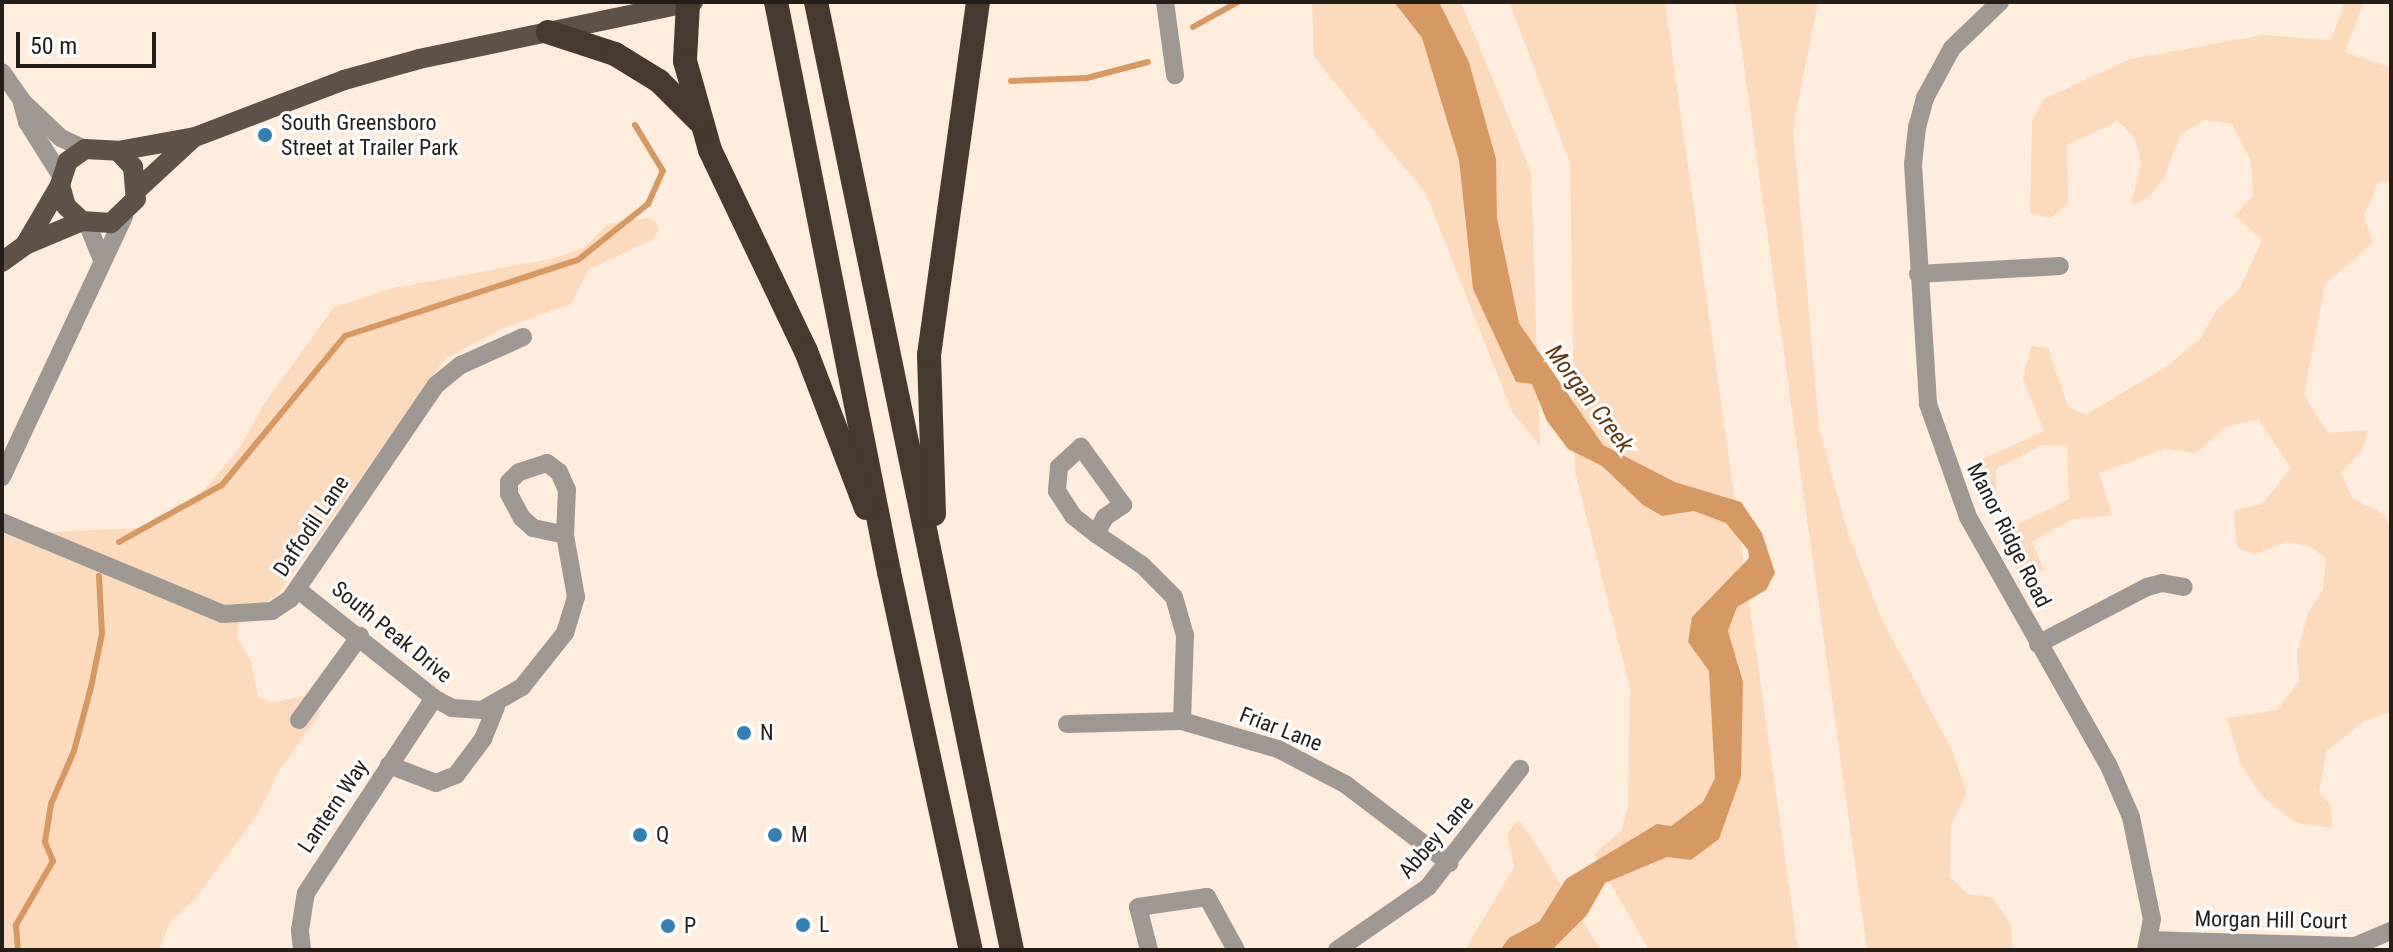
<!DOCTYPE html>
<style>
body{margin:0}
#map{position:relative;width:2393px;height:952px;overflow:hidden;background:#feecdd;font-family:"Roboto Condensed",sans-serif}
div>[style]{position:absolute}
.green>*{inset:0;background:#fcdabe}
.water>*{inset:0;background:#d79963}
.stream>*{height:6px;margin:-3px;padding:0 3px;transform-origin:3px;border-radius:3px;background:#d79963}
.minor>*{height:18px;margin:-9px;padding:0 9px;transform-origin:9px;border-radius:9px;background:#9f9892}
.major>*{height:20px;margin:-10px;padding:0 10px;transform-origin:10px;border-radius:10px;background:#5e5147}
.highway>*{height:24px;margin:-12px;padding:0 12px;transform-origin:12px;border-radius:12px;background:#47392d}
.dots>*{width:22px;height:22px;translate:-50% -50%;box-sizing:border-box;border:4px solid #fff;border-radius:50%}
span{translate:-50% -50%;white-space:nowrap;text-align:center;line-height:1.15;-webkit-text-stroke:6px #fff;paint-order:stroke}
.poi-label{font-size:22px;color:#241d18}
.left{translate:0 -50%;text-align:left}
.street-label{font-size:22px;color:#241d18}
.water-label{font-size:24px;color:#5f370c;font-style:italic}
.frame{position:absolute;inset:0;border:4px solid #241d18;pointer-events:none}
.scale{position:absolute;left:16px;top:32px;width:140px;height:36px;box-sizing:border-box;border:4px solid #241d18;border-top:0;padding-left:10px;font-size:24px;line-height:28px;white-space:nowrap;color:#241d18;-webkit-text-stroke:6px #fff;paint-order:stroke}
</style>
<div id="map">
<div class="green">
<div style="clip-path:polygon(1312px 2px,1461px 2px,1531px 172px,1540px 446px,1512px 412px,1426px 194px,1314px 57px)"></div>
<div style="clip-path:polygon(1509px 2px,1665px 2px,1798px 950px,1649px 950px,1594px 854px,1621px 831px,1628px 806px,1630px 688px,1575px 472px,1570px 163px)"></div>
<div style="clip-path:polygon(1735px 2px,1818px 2px,1793px 128px,1819px 428px,1848px 533px,1882px 620px,1952px 750px,1967px 793px,1951px 825px,1950px 877px,1968px 894px,1992px 897px,2011px 925px,2012px 950px,1867px 950px)"></div>
<div style="clip-path:polygon(2345px 2px,2364px 2px,2345px 52px,2391px 68px,2391px 182px,2378px 182px,2364px 216px,2373px 243px,2325px 284px,2304px 395px,2328px 433px,2368px 430px,2363px 449px,2341px 473px,2353px 499px,2383px 514px,2391px 525px,2391px 712px,2364px 721px,2327px 751px,2319px 792px,2331px 806px,2332px 828px,2295px 823px,2262px 796px,2240px 763px,2227px 718px,2277px 710px,2299px 681px,2297px 653px,2308px 613px,2323px 589px,2326px 558px,2311px 547px,2287px 542px,2254px 554px,2237px 548px,2234px 510px,2262px 504px,2291px 468px,2258px 419px,2226px 427px,2196px 453px,2165px 449px,2099px 473px,2112px 515px,2072px 519px,2032px 542px,2044px 570px,2020px 577px,1998px 534px,2069px 499px,2067px 445px,2043px 445px,1996px 469px,1996px 506px,1986px 507px,1974px 463px,2044px 431px,2023px 379px,2031px 346px,2048px 348px,2068px 406px,2085px 415px,2166px 367px,2201px 338px,2216px 311px,2239px 290px,2262px 240px,2235px 216px,2253px 196px,2251px 161px,2232px 124px,2204px 120px,2181px 134px,2164px 178px,2149px 197px,2131px 205px,2141px 163px,2134px 137px,2118px 121px,2067px 145px,2068px 204px,2051px 218px,2030px 213px,2032px 121px,2044px 99px,2130px 59px,2263px 35px,2331px 40px)"></div>
<div style="clip-path:polygon(647px 218px,655px 220px,659px 230px,653px 239px,588px 270px,571px 304px,501px 329px,445px 359px,278px 594px,239px 623px,237px 637px,251px 661px,258px 696px,272px 703px,307px 695px,321px 712px,279px 771px,259px 812px,196px 898px,170px 922px,159px 950px,2px 950px,2px 535px,155px 527px,204px 490px,239px 449px,264px 404px,334px 307px,394px 288px,555px 258px,585px 247px,608px 224px)"></div>
<div style="clip-path:polygon(1518px 819px,1533px 840px,1601px 950px,1465px 950px,1514px 867px,1507px 834px)"></div>
</div>
<div class="water">
<div style="clip-path:polygon(1394px 2px,1439px 2px,1469px 62px,1496px 159px,1497px 218px,1519px 323px,1603px 445px,1675px 482px,1741px 502px,1762px 533px,1775px 573px,1766px 590px,1737px 607px,1728px 631px,1743px 682px,1741px 777px,1719px 839px,1691px 860px,1667px 857px,1605px 883px,1587px 915px,1552px 950px,1500px 950px,1509px 938px,1540px 921px,1566px 879px,1657px 824px,1671px 826px,1703px 802px,1715px 778px,1709px 671px,1688px 642px,1692px 617px,1749px 558px,1748px 550px,1726px 523px,1694px 511px,1662px 516px,1643px 505px,1602px 466px,1568px 449px,1547px 421px,1532px 384px,1516px 382px,1473px 289px,1459px 160px,1422px 38px)"></div>
</div>
<div class="stream">
<div style="left:1193px;top:27px;width:51px;rotate:-29.1deg"></div>
<div style="left:1011px;top:81px;width:76px;rotate:-2.3deg"></div>
<div style="left:1087px;top:78px;width:63px;rotate:-14.7deg"></div>
<div style="left:119px;top:542px;width:118px;rotate:-29deg"></div>
<div style="left:222px;top:485px;width:193px;rotate:-50.5deg"></div>
<div style="left:345px;top:336px;width:245px;rotate:-18.1deg"></div>
<div style="left:578px;top:260px;width:90px;rotate:-38.7deg"></div>
<div style="left:648px;top:204px;width:36px;rotate:-66deg"></div>
<div style="left:663px;top:171px;width:54px;rotate:-121.3deg"></div>
<div style="left:18px;top:950px;width:25px;rotate:-95deg"></div>
<div style="left:16px;top:925px;width:74px;rotate:-60deg"></div>
<div style="left:53px;top:861px;width:21px;rotate:-113deg"></div>
<div style="left:45px;top:842px;width:38px;rotate:-81deg"></div>
<div style="left:51px;top:804px;width:58px;rotate:-66.5deg"></div>
<div style="left:74px;top:751px;width:66px;rotate:-75.1deg"></div>
<div style="left:91px;top:687px;width:54px;rotate:-78.3deg"></div>
<div style="left:102px;top:634px;width:58px;rotate:-93deg"></div>
</div>
<div class="minor">
<div style="left:1165px;top:2px;width:74px;rotate:82.2deg"></div>
<div style="left:2000px;top:2px;width:66px;rotate:136.2deg"></div>
<div style="left:1952px;top:48px;width:57px;rotate:118.4deg"></div>
<div style="left:1925px;top:98px;width:30px;rotate:105deg"></div>
<div style="left:1917px;top:127px;width:37px;rotate:96deg"></div>
<div style="left:1913px;top:164px;width:240px;rotate:86.4deg"></div>
<div style="left:1928px;top:404px;width:120px;rotate:70.5deg"></div>
<div style="left:1968px;top:517px;width:284px;rotate:60.5deg"></div>
<div style="left:2108px;top:764px;width:58px;rotate:66.5deg"></div>
<div style="left:2131px;top:817px;width:104px;rotate:78.4deg"></div>
<div style="left:2152px;top:919px;width:32px;rotate:101deg"></div>
<div style="left:2px;top:72px;width:35px;rotate:55deg"></div>
<div style="left:22px;top:101px;width:54px;rotate:43.5deg"></div>
<div style="left:61px;top:138px;width:26px;rotate:25deg"></div>
<div style="left:22px;top:103px;width:20px;rotate:75deg"></div>
<div style="left:27px;top:122px;width:64px;rotate:57.8deg"></div>
<div style="left:87px;top:223px;width:38px;rotate:68deg"></div>
<div style="left:1918px;top:274px;width:142px;rotate:-3.2deg"></div>
<div style="left:2px;top:477px;width:288px;rotate:-64.9deg"></div>
<div style="left:2px;top:522px;width:239px;rotate:22.6deg"></div>
<div style="left:223px;top:614px;width:49px;rotate:-3.5deg"></div>
<div style="left:272px;top:611px;width:22px;rotate:-34deg"></div>
<div style="left:290px;top:599px;width:259px;rotate:-55.7deg"></div>
<div style="left:436px;top:385px;width:32px;rotate:-39deg"></div>
<div style="left:461px;top:365px;width:68px;rotate:-24.3deg"></div>
<div style="left:1096px;top:534px;width:19px;rotate:-62deg"></div>
<div style="left:1105px;top:517px;width:22px;rotate:-34deg"></div>
<div style="left:1123px;top:505px;width:72px;rotate:-125.9deg"></div>
<div style="left:1081px;top:447px;width:30px;rotate:138deg"></div>
<div style="left:1059px;top:467px;width:24px;rotate:95deg"></div>
<div style="left:1057px;top:491px;width:30px;rotate:57deg"></div>
<div style="left:1073px;top:516px;width:29px;rotate:38deg"></div>
<div style="left:1096px;top:534px;width:55px;rotate:34deg"></div>
<div style="left:1142px;top:565px;width:45px;rotate:45deg"></div>
<div style="left:1174px;top:597px;width:40px;rotate:74deg"></div>
<div style="left:1185px;top:635px;width:86px;rotate:92deg"></div>
<div style="left:297px;top:589px;width:175px;rotate:38.5deg"></div>
<div style="left:434px;top:698px;width:21px;rotate:29deg"></div>
<div style="left:452px;top:708px;width:30px;rotate:4deg"></div>
<div style="left:482px;top:710px;width:46px;rotate:-29.9deg"></div>
<div style="left:522px;top:687px;width:69px;rotate:-51.5deg"></div>
<div style="left:565px;top:633px;width:38px;rotate:-73deg"></div>
<div style="left:576px;top:597px;width:63px;rotate:-100.1deg"></div>
<div style="left:565px;top:535px;width:45px;rotate:-87.5deg"></div>
<div style="left:567px;top:490px;width:20px;rotate:-114deg"></div>
<div style="left:559px;top:472px;width:15px;rotate:-143deg"></div>
<div style="left:547px;top:463px;width:29px;rotate:162deg"></div>
<div style="left:519px;top:472px;width:14px;rotate:135deg"></div>
<div style="left:509px;top:482px;width:12px;rotate:90deg"></div>
<div style="left:509px;top:494px;width:27px;rotate:62deg"></div>
<div style="left:522px;top:518px;width:15px;rotate:42deg"></div>
<div style="left:533px;top:528px;width:33px;rotate:12deg"></div>
<div style="left:2038px;top:644px;width:123px;rotate:-27.6deg"></div>
<div style="left:2147px;top:587px;width:16px;rotate:-15deg"></div>
<div style="left:2162px;top:583px;width:22px;rotate:10deg"></div>
<div style="left:299px;top:720px;width:104px;rotate:-54deg"></div>
<div style="left:1067px;top:724px;width:115px;rotate:-1.5deg"></div>
<div style="left:1182px;top:721px;width:100px;rotate:16.3deg"></div>
<div style="left:1278px;top:749px;width:76px;rotate:27.6deg"></div>
<div style="left:1345px;top:784px;width:131px;rotate:37.2deg"></div>
<div style="left:389px;top:765px;width:50px;rotate:21deg"></div>
<div style="left:436px;top:783px;width:22px;rotate:-22deg"></div>
<div style="left:456px;top:775px;width:45px;rotate:-53.1deg"></div>
<div style="left:483px;top:739px;width:35px;rotate:-68deg"></div>
<div style="left:2148px;top:940px;width:207px;rotate:1.7deg"></div>
<div style="left:2355px;top:946px;width:39px;rotate:-23deg"></div>
<div style="left:302px;top:950px;width:20px;rotate:-96deg"></div>
<div style="left:300px;top:930px;width:37px;rotate:-81deg"></div>
<div style="left:306px;top:893px;width:233px;rotate:-56.7deg"></div>
<div style="left:1149px;top:950px;width:44px;rotate:-104.3deg"></div>
<div style="left:1138px;top:907px;width:70px;rotate:-8.2deg"></div>
<div style="left:1207px;top:897px;width:60px;rotate:61.3deg"></div>
<div style="left:1337px;top:950px;width:111px;rotate:-34.7deg"></div>
<div style="left:1428px;top:887px;width:150px;rotate:-52.1deg"></div>
</div>
<div class="major">
<div style="left:118px;top:151px;width:22px;rotate:47deg"></div>
<div style="left:133px;top:167px;width:32px;rotate:85deg"></div>
<div style="left:136px;top:199px;width:35px;rotate:136deg"></div>
<div style="left:111px;top:223px;width:29px;rotate:-176deg"></div>
<div style="left:82px;top:221px;width:22px;rotate:-137deg"></div>
<div style="left:66px;top:206px;width:22px;rotate:-106deg"></div>
<div style="left:60px;top:185px;width:25px;rotate:-72deg"></div>
<div style="left:68px;top:161px;width:21px;rotate:-35deg"></div>
<div style="left:85px;top:149px;width:33px;rotate:3deg"></div>
<div style="left:118px;top:151px;width:78px;rotate:-10.3deg"></div>
<div style="left:195px;top:137px;width:160px;rotate:-20.9deg"></div>
<div style="left:344px;top:80px;width:78px;rotate:-15.6deg"></div>
<div style="left:419px;top:59px;width:280px;rotate:-11.8deg"></div>
<div style="left:138px;top:189px;width:74px;rotate:-42.8deg"></div>
<div style="left:25px;top:245px;width:69px;rotate:-59.7deg"></div>
<div style="left:2px;top:262px;width:29px;rotate:-36deg"></div>
<div style="left:25px;top:245px;width:62px;rotate:-22.8deg"></div>
</div>
<div class="highway">
<div style="left:776px;top:2px;width:581px;rotate:78.79deg"></div>
<div style="left:889px;top:572px;width:387px;rotate:77.8deg"></div>
<div style="left:816px;top:2px;width:968px;rotate:78.32deg"></div>
<div style="left:688px;top:3px;width:58px;rotate:93deg"></div>
<div style="left:685px;top:61px;width:92px;rotate:74.3deg"></div>
<div style="left:710px;top:150px;width:223px;rotate:64.5deg"></div>
<div style="left:806px;top:351px;width:168px;rotate:69.1deg"></div>
<div style="left:548px;top:32px;width:71px;rotate:18.2deg"></div>
<div style="left:615px;top:54px;width:52px;rotate:31.5deg"></div>
<div style="left:659px;top:81px;width:57px;rotate:45deg"></div>
<div style="left:934px;top:514px;width:159px;rotate:-91.8deg"></div>
<div style="left:929px;top:355px;width:356px;rotate:-82.1deg"></div>
</div>
<div class="dots">
<div style="left:265px;top:135px;background:#3580b3"></div>
<div style="left:744px;top:733px;background:#3580b3"></div>
<div style="left:640px;top:835px;background:#3580b3"></div>
<div style="left:775px;top:835px;background:#3580b3"></div>
<div style="left:803px;top:925px;background:#3580b3"></div>
<div style="left:668px;top:926px;background:#3580b3"></div>
</div>
<div class="poi-label">
<span class="left" style="left:281px;top:135px">South Greensboro<br>Street at Trailer Park</span>
<span class="left" style="left:760px;top:733px">N</span>
<span class="left" style="left:656px;top:835px">Q</span>
<span class="left" style="left:791px;top:835px">M</span>
<span class="left" style="left:819px;top:925px">L</span>
<span class="left" style="left:684px;top:926px">P</span>
</div>
<div class="street-label">
<span style="left:311px;top:526px;rotate:-56deg">Daffodil Lane</span>
<span style="left:2009px;top:535px;rotate:63deg">Manor Ridge Road</span>
<span style="left:392px;top:632px;rotate:39deg">South Peak Drive</span>
<span style="left:1281px;top:729px;rotate:21deg">Friar Lane</span>
<span style="left:333px;top:806px;rotate:-56deg">Lantern Way</span>
<span style="left:1436px;top:837px;rotate:-49deg">Abbey Lane</span>
<span style="left:2271px;top:920px;rotate:1deg">Morgan Hill Court</span>
</div>
<div class="water-label">
<span style="left:1589px;top:399px;rotate:53deg">Morgan Creek</span>
</div>
<div class="frame"></div>
<div class="scale">50 m</div>
</div>
